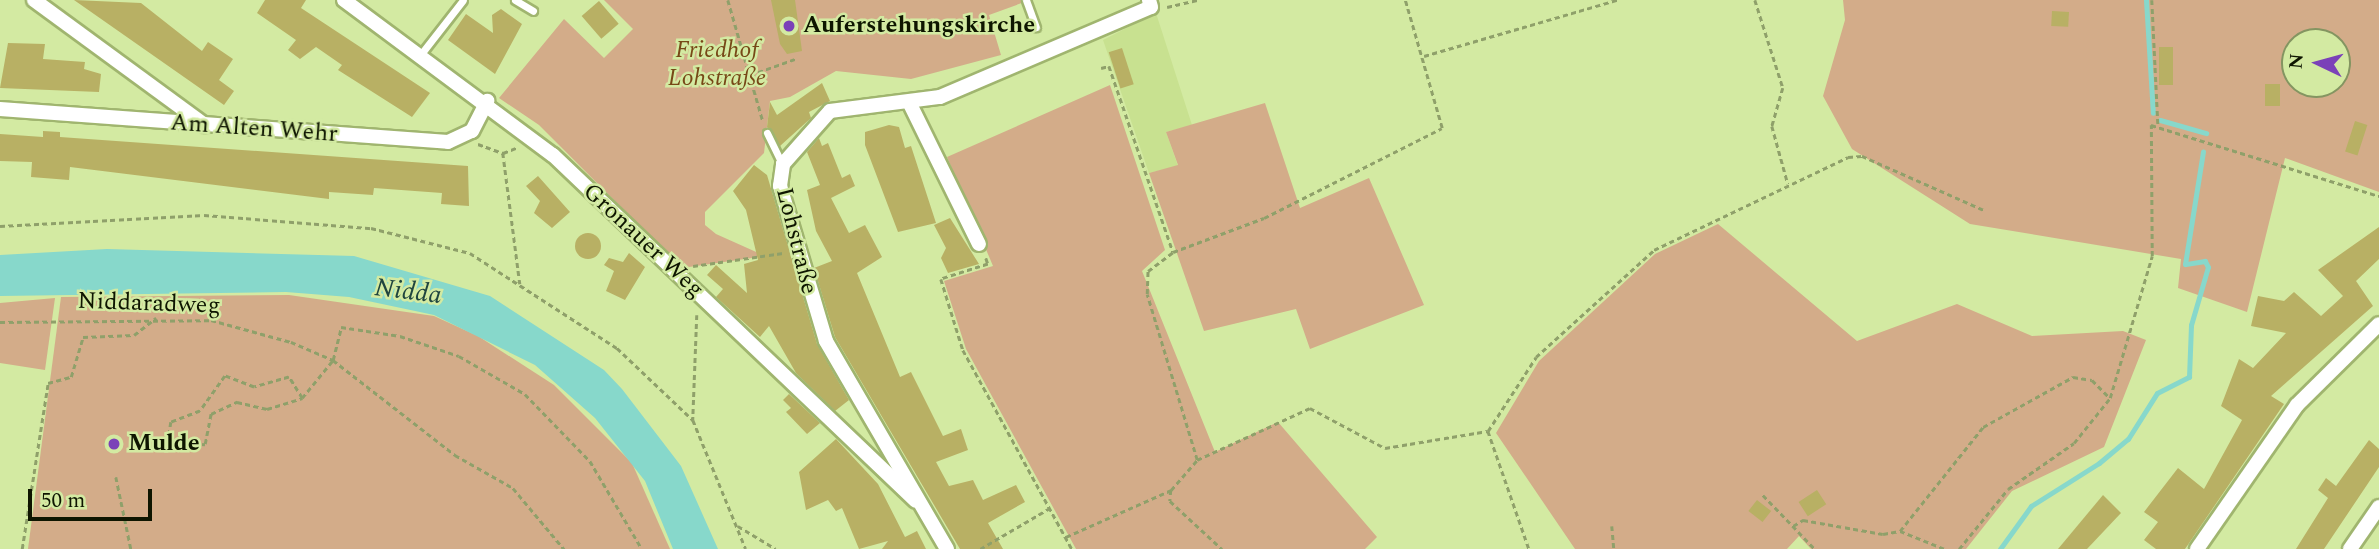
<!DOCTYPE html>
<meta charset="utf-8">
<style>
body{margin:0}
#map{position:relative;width:2379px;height:549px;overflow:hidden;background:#d3eaa2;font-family:Spectral,serif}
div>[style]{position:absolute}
.built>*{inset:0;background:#c8e190}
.green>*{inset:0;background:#d3ac89}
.water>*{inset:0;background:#87d8cb}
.stream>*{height:5px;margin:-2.5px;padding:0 2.5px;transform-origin:2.5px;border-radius:2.5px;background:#87d8cb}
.building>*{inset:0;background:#b8b064;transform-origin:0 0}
.round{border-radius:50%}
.path>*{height:2.5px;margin-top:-1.25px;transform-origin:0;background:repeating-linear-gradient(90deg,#8fa06a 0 5px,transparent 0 8.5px)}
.roads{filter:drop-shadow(2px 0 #a0b56f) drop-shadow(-2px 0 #a0b56f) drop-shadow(0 2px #a0b56f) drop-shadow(0 -2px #a0b56f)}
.service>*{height:7px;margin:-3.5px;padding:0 3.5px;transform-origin:3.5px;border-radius:3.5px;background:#fff}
.minor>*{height:14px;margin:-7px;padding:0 7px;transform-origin:7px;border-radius:7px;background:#fff}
.dots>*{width:19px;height:19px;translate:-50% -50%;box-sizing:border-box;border:4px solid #d3eaa2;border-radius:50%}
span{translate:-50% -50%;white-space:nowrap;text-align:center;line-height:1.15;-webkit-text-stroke:5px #d3eaa2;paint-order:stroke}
.poi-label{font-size:24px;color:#0e1500;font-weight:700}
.left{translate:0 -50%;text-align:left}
.park-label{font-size:24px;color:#774817;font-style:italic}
.street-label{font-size:24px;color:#0e1500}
.water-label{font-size:26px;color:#1f453f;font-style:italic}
.north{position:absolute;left:2281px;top:28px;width:70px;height:70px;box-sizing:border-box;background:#d3eaa2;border:2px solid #849561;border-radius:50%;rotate:275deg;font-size:19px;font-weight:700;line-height:28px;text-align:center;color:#0e1500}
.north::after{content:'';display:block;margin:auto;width:24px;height:32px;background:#7b41b8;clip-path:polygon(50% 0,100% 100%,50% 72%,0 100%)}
.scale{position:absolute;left:28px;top:489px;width:124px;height:32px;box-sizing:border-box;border:4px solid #0e1500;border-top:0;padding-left:9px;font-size:21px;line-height:24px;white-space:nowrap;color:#0e1500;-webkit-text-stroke:5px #d3eaa2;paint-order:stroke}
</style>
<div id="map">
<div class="built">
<div style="clip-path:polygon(1156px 13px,1192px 125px,1166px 132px,1178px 166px,1149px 173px,1103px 40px)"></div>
</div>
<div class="green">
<div style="clip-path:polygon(604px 0,1030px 0,989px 15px,1001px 55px,911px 79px,836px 71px,790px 97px,770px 101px,764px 153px,705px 212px,705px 225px,716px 234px,765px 256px,682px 268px,539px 125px,499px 98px,564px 19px,604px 58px,633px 29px)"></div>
<div style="clip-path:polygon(evenodd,1843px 0,2379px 0,2379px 192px,2285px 158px,2247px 312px,2178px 288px,2181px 259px,1970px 224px,1852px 149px,1823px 96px,1845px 20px,1843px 0,2295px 42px,2337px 42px,2337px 84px,2295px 84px,2295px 42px)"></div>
<div style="clip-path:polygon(1110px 85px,1165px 250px,1142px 271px,1215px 452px,1278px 422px,1377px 537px,1365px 549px,1076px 549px,966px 349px,944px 281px,993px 266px,947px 157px)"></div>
<div style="clip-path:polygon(1265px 103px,1300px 208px,1369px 178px,1424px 305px,1310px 349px,1296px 309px,1204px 331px,1149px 173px,1178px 165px,1166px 132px)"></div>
<div style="clip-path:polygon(1718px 224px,1857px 341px,1957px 304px,2032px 336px,2123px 331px,2146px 340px,2104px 447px,2012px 491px,1966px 549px,1811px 549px,1799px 536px,1787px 549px,1575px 549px,1496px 433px,1539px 361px,1655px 254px)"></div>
<div style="clip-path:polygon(289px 295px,434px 316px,478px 336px,554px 385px,632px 463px,670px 549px,28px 549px,61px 297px)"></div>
<div style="clip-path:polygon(55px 298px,45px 370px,0 363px,0 303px)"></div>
</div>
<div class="water">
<div style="clip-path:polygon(107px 249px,354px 256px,490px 296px,604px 370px,622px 389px,681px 466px,718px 549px,673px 549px,645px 481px,595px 418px,535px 365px,434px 315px,349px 297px,286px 292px,0 296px,0 255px)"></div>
</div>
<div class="stream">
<div style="left:2146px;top:0;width:113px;rotate:86.5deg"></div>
<div style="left:2160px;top:120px;width:48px;rotate:15.8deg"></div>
<div style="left:2000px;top:549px;width:53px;rotate:-54.2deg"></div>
<div style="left:2031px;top:506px;width:80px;rotate:-32.3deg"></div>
<div style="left:2099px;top:463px;width:38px;rotate:-40deg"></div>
<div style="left:2128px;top:439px;width:54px;rotate:-57.8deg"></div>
<div style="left:2157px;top:393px;width:36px;rotate:-27deg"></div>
<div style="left:2189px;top:377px;width:52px;rotate:-87.8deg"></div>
<div style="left:2191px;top:325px;width:60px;rotate:-73.7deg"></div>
<div style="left:2208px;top:267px;width:7px;rotate:-117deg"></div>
<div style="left:2205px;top:261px;width:20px;rotate:171deg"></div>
<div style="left:2185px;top:264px;width:114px;rotate:-80.9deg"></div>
</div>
<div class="building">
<div style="clip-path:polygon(74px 0,141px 3px,202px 51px,208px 42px,233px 59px,219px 80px,234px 91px,224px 105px)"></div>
<div style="clip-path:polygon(265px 0,306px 0,301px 8px,430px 93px,412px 117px,338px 70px,342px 65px,316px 47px,300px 59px,288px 50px,296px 40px,257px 13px)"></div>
<div style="clip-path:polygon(771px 0,795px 0,802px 51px,787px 54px,780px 44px)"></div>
<div style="left:599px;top:1px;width:30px;height:23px;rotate:49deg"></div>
<div style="clip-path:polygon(501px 9px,522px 24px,495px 74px,448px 40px,466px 14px,493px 33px,492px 15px)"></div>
<div style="left:2052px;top:11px;width:17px;height:15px;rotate:3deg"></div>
<div style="clip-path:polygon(8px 43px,45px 44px,43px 59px,85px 62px,84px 69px,101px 74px,99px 92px,0 88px)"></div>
<div style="left:2159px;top:47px;width:14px;height:38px"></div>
<div style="left:1122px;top:48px;width:38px;height:14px;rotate:72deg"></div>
<div style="clip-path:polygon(822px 83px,830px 101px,809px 112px,811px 118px,780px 146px,767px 127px,770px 102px,777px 115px)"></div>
<div style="left:2265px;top:84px;width:15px;height:22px"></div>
<div style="left:2355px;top:121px;width:13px;height:32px;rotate:18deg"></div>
<div style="clip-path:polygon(889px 125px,899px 127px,905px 148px,911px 146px,936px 223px,898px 232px,865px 145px,865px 132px)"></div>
<div style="clip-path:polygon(43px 131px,60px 132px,60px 137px,468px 166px,469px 206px,441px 204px,442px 193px,374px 188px,373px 195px,329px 192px,329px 199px,70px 167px,69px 180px,31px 177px,32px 162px,0 161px,0 134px,43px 137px)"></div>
<div style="clip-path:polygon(819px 138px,822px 146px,828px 143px,842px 178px,850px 174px,855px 186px,831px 198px,849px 233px,865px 225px,882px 257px,857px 273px,900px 377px,911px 372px,943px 436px,961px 429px,968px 450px,936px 462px,949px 486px,973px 480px,983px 500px,1016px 485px,1025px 502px,988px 523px,1003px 549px,960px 549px,835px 337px,814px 268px,832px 261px,816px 231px,807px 190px,820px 185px,807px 152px)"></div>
<div style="clip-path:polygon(754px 165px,767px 175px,817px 344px,849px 400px,835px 411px,796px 373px,769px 326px,760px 337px,716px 297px,723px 289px,707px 275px,716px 265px,747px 293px,744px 264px,758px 260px,746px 210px,733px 191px)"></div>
<div style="clip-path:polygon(538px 176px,570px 212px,552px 228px,534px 213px,540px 201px,526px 186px)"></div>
<div style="clip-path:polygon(950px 218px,979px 264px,948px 273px,941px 258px,946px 248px,934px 225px)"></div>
<div style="clip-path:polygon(2379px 227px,2379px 259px,2356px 281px,2373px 306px,2271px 396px,2284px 404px,2185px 549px,2156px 549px,2144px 540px,2158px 522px,2144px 512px,2178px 468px,2204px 489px,2242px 420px,2221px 406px,2239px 359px,2253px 368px,2286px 333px,2251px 326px,2258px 296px,2284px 301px,2294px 292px,2321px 316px,2343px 296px,2318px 270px)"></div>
<div class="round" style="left:575px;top:233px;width:26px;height:26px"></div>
<div style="clip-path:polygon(629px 253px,645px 267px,625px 300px,606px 291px,614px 271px,604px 265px,609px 258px,623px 262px)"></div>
<div style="clip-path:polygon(789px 394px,820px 423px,807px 434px,786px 412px,791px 408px,783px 400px)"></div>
<div style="clip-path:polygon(836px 439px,878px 484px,905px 537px,917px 531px,926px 549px,882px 549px,888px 541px,859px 549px,842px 508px,836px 511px,828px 500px,806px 510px,799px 472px)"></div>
<div style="clip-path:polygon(2369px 440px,2379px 449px,2379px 467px,2324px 549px,2296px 549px,2328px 498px,2318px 490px,2326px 478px,2336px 486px)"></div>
<div style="left:1817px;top:490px;width:17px;height:22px;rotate:57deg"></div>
<div style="clip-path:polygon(2103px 495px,2121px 513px,2087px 549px,2058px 549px)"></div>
<div style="left:1757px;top:500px;width:18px;height:14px;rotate:38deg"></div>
</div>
<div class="path">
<div style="left:728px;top:0;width:126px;rotate:73.9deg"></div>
<div style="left:1755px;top:0;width:92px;rotate:72.3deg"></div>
<div style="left:1783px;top:88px;width:40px;rotate:106deg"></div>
<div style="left:1772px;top:126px;width:60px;rotate:74.6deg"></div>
<div style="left:2152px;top:0;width:124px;rotate:87.2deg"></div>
<div style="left:1167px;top:7px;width:32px;rotate:-13deg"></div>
<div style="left:1424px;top:56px;width:201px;rotate:-16.2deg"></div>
<div style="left:1101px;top:68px;width:8px;rotate:-14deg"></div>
<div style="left:1109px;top:66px;width:197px;rotate:71deg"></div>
<div style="left:1173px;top:252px;width:97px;rotate:-20.5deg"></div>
<div style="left:1264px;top:218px;width:199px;rotate:-26.8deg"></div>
<div style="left:1442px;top:128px;width:133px;rotate:-106.1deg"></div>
<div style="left:750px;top:75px;width:48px;rotate:-19.6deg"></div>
<div style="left:478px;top:144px;width:27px;rotate:20deg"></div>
<div style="left:503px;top:153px;width:132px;rotate:82.6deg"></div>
<div style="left:503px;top:153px;width:14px;rotate:-21deg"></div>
<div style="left:0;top:226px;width:204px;rotate:-3.1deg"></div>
<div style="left:204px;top:215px;width:168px;rotate:4.5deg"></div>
<div style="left:371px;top:228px;width:102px;rotate:14.2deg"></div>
<div style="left:470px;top:253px;width:175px;rotate:32.9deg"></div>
<div style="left:617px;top:348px;width:105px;rotate:43.5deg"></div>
<div style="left:986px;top:258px;width:6px;rotate:72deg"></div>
<div style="left:988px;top:264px;width:49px;rotate:162.3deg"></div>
<div style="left:941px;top:279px;width:74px;rotate:72.8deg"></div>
<div style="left:963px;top:350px;width:227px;rotate:61.3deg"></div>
<div style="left:693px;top:266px;width:91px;rotate:-8.2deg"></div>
<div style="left:697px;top:315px;width:105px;rotate:92.2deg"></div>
<div style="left:693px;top:420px;width:139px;rotate:67.7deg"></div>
<div style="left:0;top:322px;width:211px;rotate:-0.5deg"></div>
<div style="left:211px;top:320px;width:83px;rotate:15.4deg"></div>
<div style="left:291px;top:342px;width:46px;rotate:23.2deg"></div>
<div style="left:333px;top:360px;width:155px;rotate:37.9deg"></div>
<div style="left:455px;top:455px;width:67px;rotate:29.6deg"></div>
<div style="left:513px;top:488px;width:80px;rotate:50.1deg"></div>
<div style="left:302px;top:398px;width:25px;rotate:-122deg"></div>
<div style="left:289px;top:377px;width:36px;rotate:164deg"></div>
<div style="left:254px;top:387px;width:31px;rotate:-159deg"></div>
<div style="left:225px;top:376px;width:43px;rotate:125.5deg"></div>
<div style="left:200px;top:411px;width:31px;rotate:159deg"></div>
<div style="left:171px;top:422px;width:21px;rotate:98deg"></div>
<div style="left:168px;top:443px;width:37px;rotate:2deg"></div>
<div style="left:205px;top:444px;width:31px;rotate:-79deg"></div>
<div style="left:211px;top:414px;width:29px;rotate:-25deg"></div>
<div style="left:237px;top:402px;width:31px;rotate:13deg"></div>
<div style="left:267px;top:409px;width:37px;rotate:-17deg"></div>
<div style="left:302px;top:398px;width:49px;rotate:-50.8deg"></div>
<div style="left:333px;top:360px;width:34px;rotate:-76deg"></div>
<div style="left:341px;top:327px;width:60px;rotate:8.7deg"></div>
<div style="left:400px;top:336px;width:62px;rotate:18.7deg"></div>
<div style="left:459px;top:356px;width:76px;rotate:29.9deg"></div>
<div style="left:525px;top:394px;width:93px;rotate:45.9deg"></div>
<div style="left:590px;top:461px;width:102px;rotate:59.4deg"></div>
<div style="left:1488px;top:431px;width:125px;rotate:70.8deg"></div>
<div style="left:1197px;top:460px;width:124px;rotate:-24.7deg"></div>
<div style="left:1310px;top:408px;width:85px;rotate:28.1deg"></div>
<div style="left:1385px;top:448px;width:104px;rotate:-9.4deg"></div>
<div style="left:1488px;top:431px;width:88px;rotate:-57deg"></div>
<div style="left:1536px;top:357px;width:159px;rotate:-42.2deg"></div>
<div style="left:1654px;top:250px;width:215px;rotate:-25.6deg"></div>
<div style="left:1848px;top:157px;width:14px;rotate:-4deg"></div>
<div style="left:1862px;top:156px;width:133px;rotate:23.9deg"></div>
<div style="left:116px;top:477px;width:74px;rotate:78.2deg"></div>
<div style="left:1171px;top:490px;width:11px;rotate:95deg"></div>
<div style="left:1170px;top:501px;width:71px;rotate:42.7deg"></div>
<div style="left:1763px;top:495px;width:75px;rotate:46.1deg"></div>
<div style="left:738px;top:526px;width:44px;rotate:31.2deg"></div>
<div style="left:1612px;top:526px;width:23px;rotate:85deg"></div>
<div style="left:1793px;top:526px;width:12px;rotate:-31deg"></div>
<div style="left:1803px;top:520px;width:81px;rotate:9.9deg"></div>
<div style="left:1883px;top:534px;width:17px;rotate:-10deg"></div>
<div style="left:1900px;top:531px;width:133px;rotate:-51.4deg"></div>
<div style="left:1983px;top:427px;width:103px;rotate:-29.1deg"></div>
<div style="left:2073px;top:377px;width:19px;rotate:9deg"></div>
<div style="left:2092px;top:380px;width:25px;rotate:45deg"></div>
<div style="left:1900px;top:531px;width:48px;rotate:21.8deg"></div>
<div style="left:1066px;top:537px;width:115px;rotate:-24.1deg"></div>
<div style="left:1171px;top:490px;width:40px;rotate:-49deg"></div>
<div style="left:1197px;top:460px;width:173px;rotate:-106.8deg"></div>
<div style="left:1147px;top:294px;width:23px;rotate:-88deg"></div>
<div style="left:1148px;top:271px;width:31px;rotate:-37deg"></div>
<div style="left:22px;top:549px;width:168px;rotate:-81.1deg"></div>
<div style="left:48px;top:383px;width:24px;rotate:-15deg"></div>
<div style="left:71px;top:377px;width:42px;rotate:-73.3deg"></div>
<div style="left:83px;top:337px;width:51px;rotate:-2.2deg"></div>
<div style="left:134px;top:335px;width:28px;rotate:-38deg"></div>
<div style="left:980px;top:549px;width:81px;rotate:-30.4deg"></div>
<div style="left:1959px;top:549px;width:77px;rotate:-50.8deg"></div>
<div style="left:2008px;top:489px;width:80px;rotate:-34.9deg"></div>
<div style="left:2074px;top:443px;width:58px;rotate:-51.3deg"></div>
<div style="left:2110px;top:398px;width:148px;rotate:-73.5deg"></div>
<div style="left:2152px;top:256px;width:131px;rotate:-90.4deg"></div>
<div style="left:2151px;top:125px;width:239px;rotate:17.3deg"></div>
</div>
<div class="roads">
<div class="service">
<div style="left:515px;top:0;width:21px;rotate:31deg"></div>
<div style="left:1026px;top:0;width:29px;rotate:70deg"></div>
<div style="left:421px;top:54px;width:68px;rotate:-52.1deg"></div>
<div style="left:767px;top:133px;width:34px;rotate:64deg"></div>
</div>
<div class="minor">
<div style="left:34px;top:0;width:212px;rotate:36.2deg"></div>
<div style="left:344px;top:0;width:260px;rotate:36.6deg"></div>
<div style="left:553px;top:155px;width:501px;rotate:43.63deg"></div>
<div style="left:910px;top:104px;width:156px;rotate:63.8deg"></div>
<div style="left:0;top:109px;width:449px;rotate:4.2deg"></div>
<div style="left:448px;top:142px;width:26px;rotate:-25deg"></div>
<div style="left:472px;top:131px;width:34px;rotate:-63deg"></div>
<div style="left:947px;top:549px;width:241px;rotate:-120.2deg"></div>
<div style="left:826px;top:341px;width:162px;rotate:-106.5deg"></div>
<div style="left:780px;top:186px;width:22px;rotate:-82deg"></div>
<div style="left:783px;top:164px;width:71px;rotate:-48.4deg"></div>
<div style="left:830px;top:111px;width:111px;rotate:-7.3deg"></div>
<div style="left:940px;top:97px;width:229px;rotate:-23.1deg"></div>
<div style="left:1151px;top:7px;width:7px;rotate:-106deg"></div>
<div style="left:2197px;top:549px;width:175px;rotate:-55.2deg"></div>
<div style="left:2297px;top:405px;width:115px;rotate:-44.6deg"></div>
<div style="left:2350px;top:549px;width:51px;rotate:-55.4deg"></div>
</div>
</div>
<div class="dots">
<div style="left:789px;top:26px;background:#7b41b8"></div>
<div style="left:114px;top:444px;background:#7b41b8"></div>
</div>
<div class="poi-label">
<span class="left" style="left:803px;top:26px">Auferstehungskirche</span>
<span class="left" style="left:128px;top:444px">Mulde</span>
</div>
<div class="park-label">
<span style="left:717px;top:65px">Friedhof<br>Lohstraße</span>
</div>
<div class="street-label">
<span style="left:254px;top:129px;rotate:4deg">Am Alten Wehr</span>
<span style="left:643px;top:241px;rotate:43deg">Gronauer Weg</span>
<span style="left:796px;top:241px;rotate:76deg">Lohstraße</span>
<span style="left:149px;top:304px;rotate:2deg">Niddaradweg</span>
</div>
<div class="water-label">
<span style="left:408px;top:292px;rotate:7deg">Nidda</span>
</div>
<div class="north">N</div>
<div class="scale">50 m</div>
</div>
